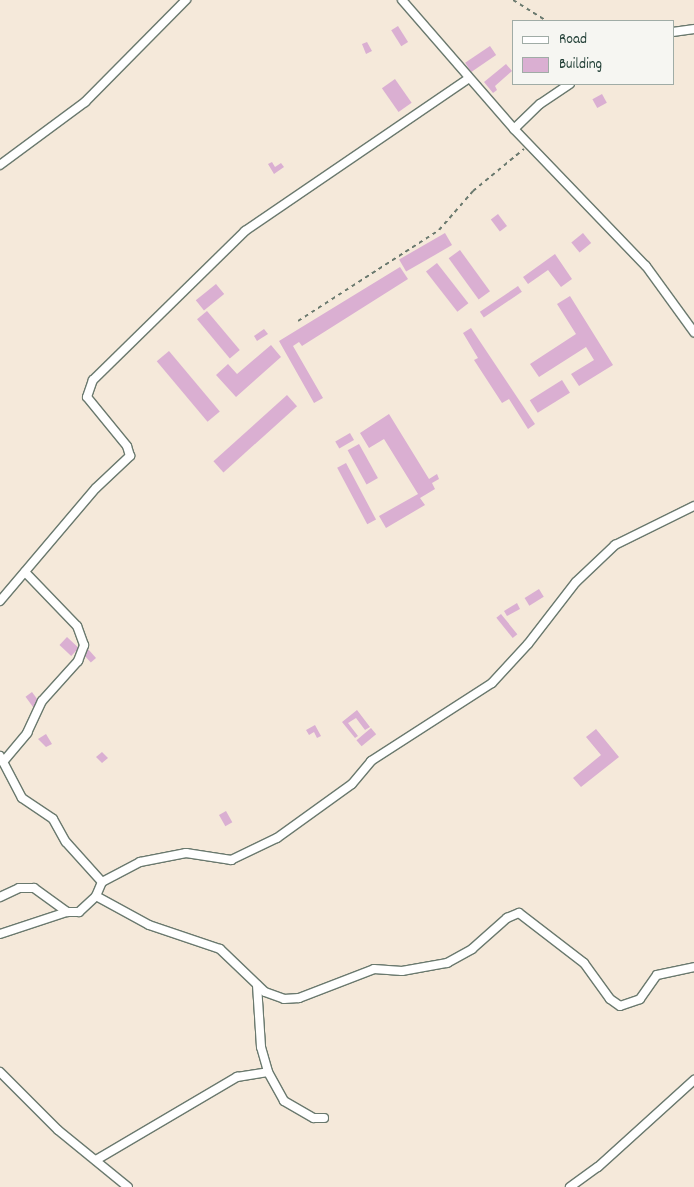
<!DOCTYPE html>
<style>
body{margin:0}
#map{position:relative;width:694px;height:1187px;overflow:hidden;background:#f5e9da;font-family:Dekko,sans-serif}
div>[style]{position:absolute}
.building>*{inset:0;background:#daafd2;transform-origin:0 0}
.path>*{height:2px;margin-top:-1px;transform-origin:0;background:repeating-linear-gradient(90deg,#6a796e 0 4px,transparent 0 8px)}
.roads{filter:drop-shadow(1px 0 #6a796e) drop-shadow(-1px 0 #6a796e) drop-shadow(0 1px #6a796e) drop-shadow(0 -1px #6a796e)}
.minor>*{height:8px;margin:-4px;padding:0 4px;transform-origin:4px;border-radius:4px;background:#fff}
span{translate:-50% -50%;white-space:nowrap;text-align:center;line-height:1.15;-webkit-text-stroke:5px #f6f6f2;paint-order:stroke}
.legend{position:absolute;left:512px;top:20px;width:162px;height:65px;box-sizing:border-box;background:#f6f6f2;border:1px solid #a0aca6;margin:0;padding:6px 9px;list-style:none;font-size:15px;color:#1f3d34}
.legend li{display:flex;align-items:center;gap:10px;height:25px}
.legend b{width:25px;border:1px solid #a0aca6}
</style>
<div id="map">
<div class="building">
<div style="left:398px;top:26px;width:19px;height:8px;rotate:58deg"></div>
<div style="clip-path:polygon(367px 42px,372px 51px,366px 54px,362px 44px)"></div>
<div style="left:490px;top:46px;width:11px;height:30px;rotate:56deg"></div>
<div style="clip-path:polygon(506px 64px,512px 71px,495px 86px,497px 90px,493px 93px,484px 82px)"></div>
<div style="left:395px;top:79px;width:29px;height:16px;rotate:55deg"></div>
<div style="left:602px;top:94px;width:10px;height:11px;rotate:61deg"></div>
<div style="clip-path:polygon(272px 162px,275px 167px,281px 163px,284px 167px,274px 174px,268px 164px)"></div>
<div style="left:498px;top:214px;width:15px;height:9px;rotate:53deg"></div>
<div style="left:445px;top:233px;width:14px;height:53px;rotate:60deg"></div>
<div style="left:583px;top:233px;width:13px;height:15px;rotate:51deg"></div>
<div style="left:460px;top:250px;width:51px;height:14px;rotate:54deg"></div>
<div style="clip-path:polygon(555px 254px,572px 279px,561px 287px,548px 270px,528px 284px,523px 277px)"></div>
<div style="left:437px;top:263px;width:51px;height:14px;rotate:52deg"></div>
<div style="clip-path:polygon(400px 267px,408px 279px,302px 346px,299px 342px,293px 346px,323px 398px,314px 403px,279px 341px)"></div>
<div style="left:216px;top:284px;width:13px;height:26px;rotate:51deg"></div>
<div style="left:518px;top:286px;width:7px;height:46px;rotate:56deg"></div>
<div style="clip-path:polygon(570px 296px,613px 365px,579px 386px,571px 374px,594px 360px,586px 347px,539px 377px,530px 364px,576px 334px,557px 304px)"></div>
<div style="left:207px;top:311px;width:51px;height:13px;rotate:50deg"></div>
<div style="clip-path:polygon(471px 328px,535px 424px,528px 429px,509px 399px,502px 403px,474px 360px,478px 358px,463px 333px)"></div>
<div style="clip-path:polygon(264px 329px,268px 334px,257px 341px,254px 336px)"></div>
<div style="clip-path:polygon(271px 345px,281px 357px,236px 397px,216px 375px,228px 364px,237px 374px)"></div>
<div style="left:169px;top:351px;width:79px;height:16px;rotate:50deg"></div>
<div style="left:562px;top:380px;width:15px;height:38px;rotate:58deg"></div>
<div style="left:287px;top:395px;width:15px;height:99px;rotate:48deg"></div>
<div style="clip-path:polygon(389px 414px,429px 479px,437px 474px,439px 479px,432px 483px,435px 489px,420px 498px,425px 505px,386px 528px,379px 516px,418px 494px,384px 439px,369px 448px,360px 433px)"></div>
<div style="left:350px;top:433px;width:8px;height:17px;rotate:60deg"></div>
<div style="left:359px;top:444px;width:39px;height:13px;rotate:61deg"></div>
<div style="left:346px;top:463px;width:64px;height:10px;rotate:62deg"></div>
<div style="left:539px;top:589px;width:9px;height:17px;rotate:58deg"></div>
<div style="clip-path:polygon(517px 603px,520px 609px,507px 616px,504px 611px)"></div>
<div style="left:501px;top:614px;width:26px;height:6px;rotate:51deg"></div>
<div style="left:67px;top:637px;width:16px;height:11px;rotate:43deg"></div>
<div style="left:88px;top:649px;width:12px;height:7px;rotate:48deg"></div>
<div style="left:32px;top:692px;width:14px;height:8px;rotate:54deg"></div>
<div style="clip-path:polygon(357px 710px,370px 727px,365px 730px,356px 718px,348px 723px,358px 736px,355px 738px,342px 722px)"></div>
<div style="clip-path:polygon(315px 725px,321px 736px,317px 738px,314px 732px,309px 735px,306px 730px)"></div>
<div style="left:371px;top:728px;width:8px;height:19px;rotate:50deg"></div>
<div style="clip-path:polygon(596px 729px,619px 757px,581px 787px,573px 778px,601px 755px,586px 737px)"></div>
<div style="clip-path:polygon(46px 734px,52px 744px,46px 747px,38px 739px)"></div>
<div style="clip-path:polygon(102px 752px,108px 758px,102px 763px,96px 757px)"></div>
<div style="left:226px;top:811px;width:13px;height:8px;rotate:61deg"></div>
</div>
<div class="path">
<div style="left:513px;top:0;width:39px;rotate:32deg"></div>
<div style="left:298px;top:321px;width:168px;rotate:-32.8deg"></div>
<div style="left:439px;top:230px;width:52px;rotate:-48.9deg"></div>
<div style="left:473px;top:191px;width:66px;rotate:-39.5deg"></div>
</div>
<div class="roads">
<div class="minor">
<div style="left:402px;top:0;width:171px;rotate:49deg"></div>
<div style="left:514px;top:129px;width:190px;rotate:46.1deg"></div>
<div style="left:646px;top:266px;width:82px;rotate:54deg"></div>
<div style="left:673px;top:32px;width:21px;rotate:-8deg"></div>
<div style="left:514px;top:129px;width:36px;rotate:-44deg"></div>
<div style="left:540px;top:104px;width:36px;rotate:-34deg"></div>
<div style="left:0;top:165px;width:106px;rotate:-36.5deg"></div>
<div style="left:85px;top:102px;width:144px;rotate:-45.3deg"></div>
<div style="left:0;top:601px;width:148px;rotate:-49.7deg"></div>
<div style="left:96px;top:488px;width:47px;rotate:-43.3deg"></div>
<div style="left:130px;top:456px;width:10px;rotate:-107deg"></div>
<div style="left:127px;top:446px;width:63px;rotate:-129.2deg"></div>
<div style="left:87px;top:397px;width:18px;rotate:-71deg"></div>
<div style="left:93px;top:380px;width:213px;rotate:-44.4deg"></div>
<div style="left:245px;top:231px;width:271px;rotate:-34.3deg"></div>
<div style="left:0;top:756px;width:47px;rotate:62.4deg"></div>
<div style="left:22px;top:798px;width:37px;rotate:34deg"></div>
<div style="left:53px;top:819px;width:26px;rotate:61deg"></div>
<div style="left:66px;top:842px;width:54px;rotate:48deg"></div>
<div style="left:3px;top:762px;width:38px;rotate:-50deg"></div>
<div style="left:27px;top:733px;width:35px;rotate:-65deg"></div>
<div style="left:42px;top:701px;width:54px;rotate:-48deg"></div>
<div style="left:78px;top:661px;width:17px;rotate:-69deg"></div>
<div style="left:84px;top:645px;width:20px;rotate:-110deg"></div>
<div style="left:77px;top:626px;width:75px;rotate:-133.9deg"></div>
<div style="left:96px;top:896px;width:60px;rotate:28.7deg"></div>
<div style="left:149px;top:925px;width:75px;rotate:18.7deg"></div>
<div style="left:220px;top:949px;width:62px;rotate:43.7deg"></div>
<div style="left:265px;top:992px;width:20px;rotate:20deg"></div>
<div style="left:284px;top:999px;width:15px;rotate:-4deg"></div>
<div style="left:299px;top:998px;width:80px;rotate:-21.1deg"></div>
<div style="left:374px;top:969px;width:28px;rotate:4deg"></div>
<div style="left:402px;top:971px;width:46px;rotate:-10.1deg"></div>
<div style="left:447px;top:963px;width:29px;rotate:-29deg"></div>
<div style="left:472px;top:949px;width:47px;rotate:-41.5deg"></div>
<div style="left:507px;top:918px;width:13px;rotate:-23deg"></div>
<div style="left:519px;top:913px;width:82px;rotate:37.6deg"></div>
<div style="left:584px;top:963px;width:44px;rotate:54.2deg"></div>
<div style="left:610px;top:999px;width:12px;rotate:35deg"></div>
<div style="left:620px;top:1006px;width:21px;rotate:-19deg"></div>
<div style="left:640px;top:999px;width:29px;rotate:-55deg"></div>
<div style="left:657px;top:975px;width:38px;rotate:-12deg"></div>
<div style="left:0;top:897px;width:21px;rotate:-25deg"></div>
<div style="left:19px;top:888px;width:15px"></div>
<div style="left:34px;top:888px;width:41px;rotate:36deg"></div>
<div style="left:67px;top:912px;width:12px"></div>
<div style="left:79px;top:912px;width:23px;rotate:-43deg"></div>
<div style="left:96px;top:896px;width:15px;rotate:-67deg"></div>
<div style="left:102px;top:882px;width:43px;rotate:-27.8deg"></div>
<div style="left:140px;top:862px;width:47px;rotate:-11.1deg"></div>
<div style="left:186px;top:853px;width:46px;rotate:8.8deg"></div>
<div style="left:231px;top:860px;width:51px;rotate:-25.6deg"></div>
<div style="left:277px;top:838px;width:92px;rotate:-35.8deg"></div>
<div style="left:352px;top:784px;width:30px;rotate:-50deg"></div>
<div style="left:371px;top:761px;width:144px;rotate:-32.8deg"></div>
<div style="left:492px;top:683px;width:53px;rotate:-47.3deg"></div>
<div style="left:528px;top:644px;width:78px;rotate:-52.3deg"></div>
<div style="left:576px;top:582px;width:54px;rotate:-43.5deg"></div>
<div style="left:615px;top:545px;width:88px;rotate:-26.3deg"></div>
<div style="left:0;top:934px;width:71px;rotate:-18.2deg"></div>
<div style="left:257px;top:985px;width:62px;rotate:86.3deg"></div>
<div style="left:261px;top:1047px;width:26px;rotate:74deg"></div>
<div style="left:268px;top:1072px;width:33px;rotate:61deg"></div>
<div style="left:284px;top:1101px;width:34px;rotate:30deg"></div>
<div style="left:314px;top:1118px;width:10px"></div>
<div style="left:0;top:1072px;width:82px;rotate:45deg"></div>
<div style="left:58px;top:1130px;width:90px;rotate:39.2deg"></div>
<div style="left:96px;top:1160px;width:164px;rotate:-30.5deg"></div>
<div style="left:237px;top:1077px;width:31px;rotate:-9deg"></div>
<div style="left:570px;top:1187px;width:34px;rotate:-36deg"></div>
<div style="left:598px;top:1167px;width:130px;rotate:-42.2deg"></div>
</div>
</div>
<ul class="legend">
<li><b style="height:6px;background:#fff"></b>Road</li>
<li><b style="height:14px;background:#daafd2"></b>Building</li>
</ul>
</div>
